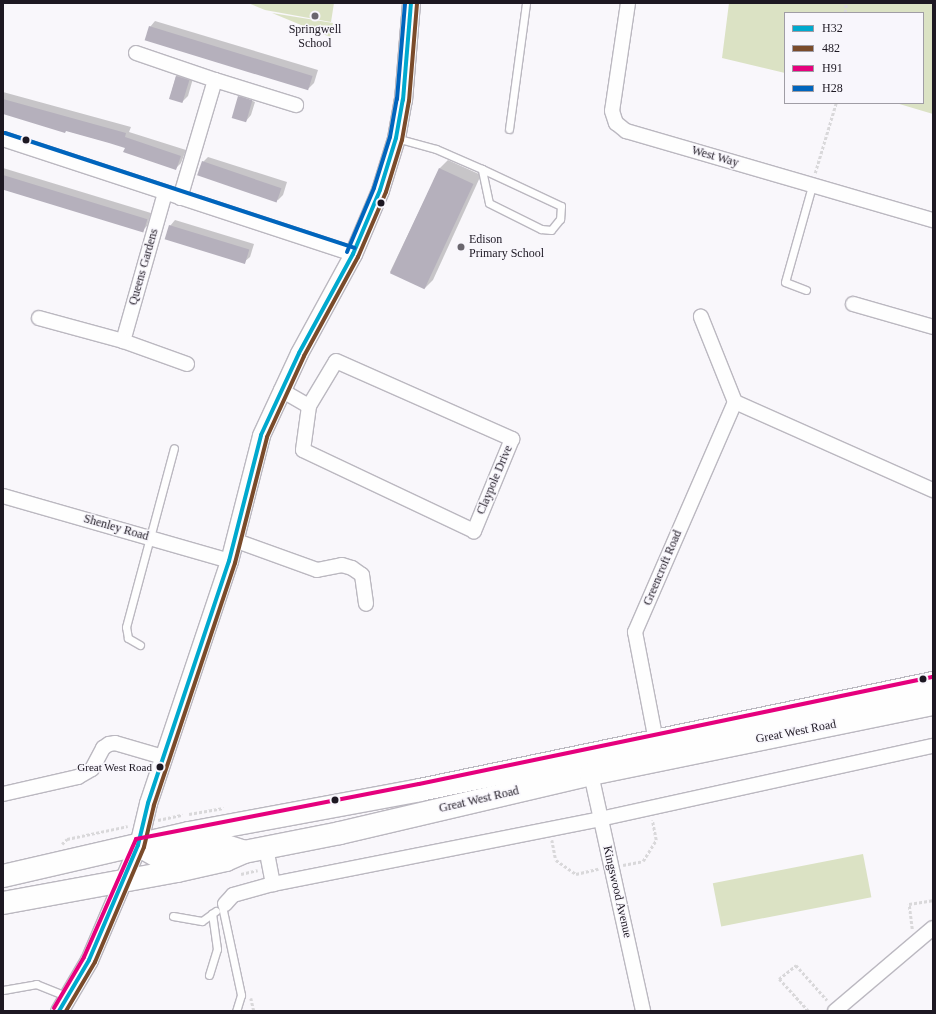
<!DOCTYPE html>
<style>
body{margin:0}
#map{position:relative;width:936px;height:1014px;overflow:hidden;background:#f9f7fb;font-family:"Times New Roman",serif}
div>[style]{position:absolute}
.green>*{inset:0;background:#dbe2c4;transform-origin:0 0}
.shadow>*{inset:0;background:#0003}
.building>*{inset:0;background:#b5b0bc;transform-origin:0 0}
.path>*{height:2.5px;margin-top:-1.25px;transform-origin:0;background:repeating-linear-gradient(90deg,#d9d8da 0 3px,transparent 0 5px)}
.roads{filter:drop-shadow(1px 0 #bbb8c0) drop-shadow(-1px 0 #bbb8c0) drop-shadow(0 1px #bbb8c0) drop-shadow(0 -1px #bbb8c0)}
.service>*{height:7px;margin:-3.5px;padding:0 3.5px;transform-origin:3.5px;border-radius:3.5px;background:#fefefe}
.minor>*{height:14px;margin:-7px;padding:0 7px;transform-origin:7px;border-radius:7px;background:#fefefe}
.tertiary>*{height:17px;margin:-8.5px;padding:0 8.5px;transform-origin:8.5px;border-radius:8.5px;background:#fefefe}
.trunk>*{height:22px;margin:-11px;padding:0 11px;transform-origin:11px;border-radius:11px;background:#fefefe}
.bus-1>*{height:4px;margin:-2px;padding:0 2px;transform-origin:2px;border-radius:2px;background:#00a9ce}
.bus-2>*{height:4px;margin:-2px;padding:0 2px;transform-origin:2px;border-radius:2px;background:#7a4b2a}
.bus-3>*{height:4px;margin:-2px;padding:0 2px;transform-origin:2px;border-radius:2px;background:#e5007d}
.bus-4>*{height:4px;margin:-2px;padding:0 2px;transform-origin:2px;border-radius:2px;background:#0065bd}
.dots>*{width:11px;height:11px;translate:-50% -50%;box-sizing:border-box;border:2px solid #f8f6fc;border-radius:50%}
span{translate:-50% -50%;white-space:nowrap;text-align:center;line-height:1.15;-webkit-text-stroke:3px #f8f6fc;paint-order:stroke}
.bus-label{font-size:11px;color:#1d1822}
.right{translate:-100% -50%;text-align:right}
.poi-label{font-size:12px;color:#1d1822}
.left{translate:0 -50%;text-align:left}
.street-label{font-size:12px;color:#1d1822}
.frame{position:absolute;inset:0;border:4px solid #1d1822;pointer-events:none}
.legend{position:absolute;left:784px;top:12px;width:140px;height:92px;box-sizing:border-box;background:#f8f6fc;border:1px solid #a09da5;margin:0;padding:5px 7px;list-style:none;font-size:12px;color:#1d1822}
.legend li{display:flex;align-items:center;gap:8px;height:20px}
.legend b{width:20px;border:1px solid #a09da5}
</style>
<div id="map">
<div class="green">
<div style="clip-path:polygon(248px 3px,334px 3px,331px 22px,265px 10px)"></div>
<div style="clip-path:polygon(729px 3px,933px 3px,933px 114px,896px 103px,923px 103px,923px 13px,785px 13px,785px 73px,722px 58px)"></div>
<div style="clip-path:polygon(272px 13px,333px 23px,330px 37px)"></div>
<div style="left:863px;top:854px;width:44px;height:153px;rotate:79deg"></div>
</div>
<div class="shadow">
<div style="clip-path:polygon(155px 21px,318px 70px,314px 83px,309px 88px,150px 27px)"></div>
<div style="clip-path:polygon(182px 71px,194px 75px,188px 96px,182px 102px,170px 98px,176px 76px)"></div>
<div style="clip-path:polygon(245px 91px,257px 95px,256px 100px,241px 96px,255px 102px,251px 115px,246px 121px,239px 97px)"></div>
<div style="clip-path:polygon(3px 92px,131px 127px,129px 132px,186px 150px,181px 163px,176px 168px,126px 147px,3px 113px)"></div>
<div style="clip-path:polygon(208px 157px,287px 182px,283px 195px,278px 200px,203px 162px)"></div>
<div style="clip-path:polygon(448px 160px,481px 175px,433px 280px,425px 288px,390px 272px,440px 168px)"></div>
<div style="clip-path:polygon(3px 168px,151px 213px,147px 226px,142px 231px,3px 189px)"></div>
<div style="clip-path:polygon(175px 220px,254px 244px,250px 257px,244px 262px,170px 226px)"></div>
</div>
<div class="building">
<div style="left:149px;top:26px;width:171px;height:15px;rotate:17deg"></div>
<div style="left:176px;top:76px;width:14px;height:24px;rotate:17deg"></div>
<div style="left:238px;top:96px;width:15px;height:23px;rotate:16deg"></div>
<div style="clip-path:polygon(3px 99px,126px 133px,125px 137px,181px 156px,176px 170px,123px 152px,125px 148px,109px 143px,66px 131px,65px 133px,3px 114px)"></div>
<div style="left:202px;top:161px;width:84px;height:15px;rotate:19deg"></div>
<div style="left:439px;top:168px;width:38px;height:116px;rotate:25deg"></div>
<div style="left:3px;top:175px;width:151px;height:14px;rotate:17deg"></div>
<div style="left:169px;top:225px;width:84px;height:15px;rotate:17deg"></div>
</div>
<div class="path">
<div style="left:845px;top:13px;width:10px;rotate:-84deg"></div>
<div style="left:815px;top:173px;width:73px;rotate:-73.3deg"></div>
<div style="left:189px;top:814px;width:35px;rotate:-10deg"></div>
<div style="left:158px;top:820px;width:25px;rotate:-12deg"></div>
<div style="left:552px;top:840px;width:20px;rotate:79deg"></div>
<div style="left:556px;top:860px;width:24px;rotate:35deg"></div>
<div style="left:576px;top:874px;width:23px;rotate:-13deg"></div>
<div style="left:62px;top:844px;width:7px;rotate:-45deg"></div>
<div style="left:67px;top:839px;width:62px;rotate:-12deg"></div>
<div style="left:623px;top:865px;width:20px;rotate:-11deg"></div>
<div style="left:643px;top:861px;width:25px;rotate:-58deg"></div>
<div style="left:656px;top:840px;width:20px;rotate:-101deg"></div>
<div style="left:241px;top:874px;width:17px;rotate:-13deg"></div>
<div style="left:912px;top:929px;width:25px;rotate:-97deg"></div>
<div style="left:909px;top:904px;width:24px;rotate:-9deg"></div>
<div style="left:251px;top:998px;width:13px;rotate:77deg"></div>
<div style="left:808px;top:1011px;width:43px;rotate:-132.2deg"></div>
<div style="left:779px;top:979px;width:22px;rotate:-39deg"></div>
<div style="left:796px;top:965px;width:47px;rotate:48.5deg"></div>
</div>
<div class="roads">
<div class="service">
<div style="left:509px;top:129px;width:127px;rotate:-82.3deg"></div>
<div style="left:396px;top:138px;width:41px;rotate:15.4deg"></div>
<div style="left:436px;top:149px;width:50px;rotate:23.5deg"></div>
<div style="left:482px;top:169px;width:87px;rotate:25.1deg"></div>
<div style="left:561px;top:206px;width:13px;rotate:94deg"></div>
<div style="left:560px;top:219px;width:14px;rotate:129deg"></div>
<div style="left:551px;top:230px;width:10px;rotate:-174deg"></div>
<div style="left:541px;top:229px;width:58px;rotate:-153.4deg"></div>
<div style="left:489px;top:203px;width:35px;rotate:-102deg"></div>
<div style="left:806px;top:290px;width:22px;rotate:-159deg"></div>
<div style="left:785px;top:282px;width:100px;rotate:-74.3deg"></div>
<div style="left:140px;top:645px;width:14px;rotate:-150deg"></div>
<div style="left:128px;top:638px;width:11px;rotate:-100deg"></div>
<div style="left:126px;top:627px;width:185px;rotate:-75deg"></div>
<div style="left:222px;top:906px;width:91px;rotate:77.9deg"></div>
<div style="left:241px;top:995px;width:17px;rotate:107deg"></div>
<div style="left:173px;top:916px;width:29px;rotate:10deg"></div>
<div style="left:202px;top:921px;width:17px;rotate:-36deg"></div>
<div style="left:209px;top:975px;width:27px;rotate:-73deg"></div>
<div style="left:217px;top:949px;width:36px;rotate:-98deg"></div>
<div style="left:3px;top:990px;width:34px;rotate:-10deg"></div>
<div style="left:36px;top:984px;width:35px;rotate:22deg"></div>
</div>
<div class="minor">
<div style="left:628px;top:3px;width:109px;rotate:98.4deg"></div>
<div style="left:612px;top:111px;width:13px;rotate:72deg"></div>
<div style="left:616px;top:123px;width:13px;rotate:39deg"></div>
<div style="left:626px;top:131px;width:320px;rotate:16.2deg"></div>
<div style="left:136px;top:53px;width:83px;rotate:18.9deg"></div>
<div style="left:215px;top:80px;width:123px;rotate:106.5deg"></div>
<div style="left:215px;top:80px;width:85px;rotate:17.2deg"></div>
<div style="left:3px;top:139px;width:368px;rotate:18.2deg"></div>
<div style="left:165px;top:193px;width:154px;rotate:105.8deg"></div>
<div style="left:123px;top:341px;width:68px;rotate:19.8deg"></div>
<div style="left:853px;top:304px;width:83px;rotate:16deg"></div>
<div style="left:39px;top:318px;width:87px;rotate:15.3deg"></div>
<div style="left:281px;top:390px;width:32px;rotate:30deg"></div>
<div style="left:309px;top:406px;width:52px;rotate:-59deg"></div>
<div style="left:336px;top:361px;width:193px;rotate:23.9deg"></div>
<div style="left:512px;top:439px;width:100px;rotate:112.4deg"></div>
<div style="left:474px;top:531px;width:189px;rotate:-154.7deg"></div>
<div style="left:303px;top:450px;width:44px;rotate:-82.2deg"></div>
<div style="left:735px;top:402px;width:217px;rotate:24deg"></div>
<div style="left:3px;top:496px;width:235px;rotate:16deg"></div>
<div style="left:234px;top:540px;width:88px;rotate:19.9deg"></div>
<div style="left:317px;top:570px;width:25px;rotate:-11deg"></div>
<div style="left:342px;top:565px;width:10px;rotate:17deg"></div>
<div style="left:352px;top:568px;width:12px;rotate:35deg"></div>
<div style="left:362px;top:575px;width:29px;rotate:82deg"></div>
<div style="left:656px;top:741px;width:111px;rotate:-100.9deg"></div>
<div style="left:635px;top:632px;width:251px;rotate:-66.5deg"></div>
<div style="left:735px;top:402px;width:92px;rotate:-111.8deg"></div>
<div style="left:591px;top:774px;width:243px;rotate:77.6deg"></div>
<div style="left:3px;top:794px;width:77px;rotate:-12.8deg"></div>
<div style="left:78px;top:777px;width:16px;rotate:-30deg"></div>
<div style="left:92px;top:769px;width:24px;rotate:-62deg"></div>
<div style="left:103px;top:748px;width:7px;rotate:-34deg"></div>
<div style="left:109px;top:744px;width:6px;rotate:-9deg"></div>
<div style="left:115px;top:743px;width:50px;rotate:16.3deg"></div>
<div style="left:266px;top:848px;width:37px;rotate:79deg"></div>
<div style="left:225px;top:904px;width:12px;rotate:-48deg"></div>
<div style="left:233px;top:895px;width:41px;rotate:-15.4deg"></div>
<div style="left:273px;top:884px;width:333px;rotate:-11.2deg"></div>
<div style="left:600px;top:819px;width:341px;rotate:-12.4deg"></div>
<div style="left:835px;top:1011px;width:128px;rotate:-40.3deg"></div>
</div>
<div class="tertiary">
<div style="left:59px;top:1011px;width:59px;rotate:-59.5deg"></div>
<div style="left:89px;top:960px;width:125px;rotate:-66.9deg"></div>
<div style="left:138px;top:845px;width:43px;rotate:-76.6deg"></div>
<div style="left:148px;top:803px;width:255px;rotate:-71.5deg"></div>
<div style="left:229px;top:561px;width:130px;rotate:-75.7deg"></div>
<div style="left:261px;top:435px;width:90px;rotate:-65.1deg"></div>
<div style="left:299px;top:353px;width:113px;rotate:-61.4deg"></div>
<div style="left:353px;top:254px;width:69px;rotate:-67.1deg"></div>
<div style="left:380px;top:190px;width:54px;rotate:-72.9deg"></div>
<div style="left:396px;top:138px;width:39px;rotate:-80deg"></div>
<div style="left:403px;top:100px;width:97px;rotate:-85.3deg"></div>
</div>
<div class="trunk">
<div style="left:138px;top:845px;width:24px;rotate:30deg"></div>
<div style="left:159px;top:857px;width:65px;rotate:-10.6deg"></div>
<div style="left:223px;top:845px;width:22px;rotate:18deg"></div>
<div style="left:3px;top:876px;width:191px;rotate:-13deg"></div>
<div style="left:189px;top:833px;width:235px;rotate:-10.5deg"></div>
<div style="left:420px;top:790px;width:524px;rotate:-11.78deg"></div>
<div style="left:3px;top:903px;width:177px;rotate:-10.4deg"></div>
<div style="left:177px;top:871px;width:50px;rotate:-12.7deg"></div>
<div style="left:226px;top:860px;width:20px;rotate:-24deg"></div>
<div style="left:244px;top:852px;width:98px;rotate:-11.2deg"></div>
<div style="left:340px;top:833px;width:258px;rotate:-13.2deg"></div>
<div style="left:591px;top:774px;width:349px;rotate:-11.6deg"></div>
</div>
</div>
<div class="bus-1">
<div style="left:59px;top:1011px;width:59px;rotate:-59.5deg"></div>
<div style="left:89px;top:960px;width:125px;rotate:-66.9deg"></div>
<div style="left:138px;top:845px;width:43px;rotate:-76.6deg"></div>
<div style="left:148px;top:803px;width:255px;rotate:-71.5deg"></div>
<div style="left:229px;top:561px;width:130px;rotate:-75.7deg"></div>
<div style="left:261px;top:435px;width:90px;rotate:-65.1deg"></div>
<div style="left:299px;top:353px;width:113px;rotate:-61.4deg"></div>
<div style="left:353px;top:254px;width:69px;rotate:-67.1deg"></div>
<div style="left:380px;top:190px;width:54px;rotate:-72.9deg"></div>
<div style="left:396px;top:138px;width:39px;rotate:-80deg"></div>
<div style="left:403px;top:100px;width:97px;rotate:-85.3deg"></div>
</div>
<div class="bus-2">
<div style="left:66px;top:1011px;width:57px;rotate:-59.4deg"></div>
<div style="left:95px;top:962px;width:125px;rotate:-66.9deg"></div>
<div style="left:144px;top:847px;width:43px;rotate:-76.6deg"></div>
<div style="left:154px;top:805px;width:255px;rotate:-71.5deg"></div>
<div style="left:235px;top:563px;width:130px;rotate:-75.7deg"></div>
<div style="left:267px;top:437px;width:89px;rotate:-65.4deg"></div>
<div style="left:304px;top:356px;width:113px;rotate:-61.4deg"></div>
<div style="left:358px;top:257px;width:71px;rotate:-66.7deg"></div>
<div style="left:386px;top:192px;width:54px;rotate:-72.9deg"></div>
<div style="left:402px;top:140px;width:40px;rotate:-80deg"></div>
<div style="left:409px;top:101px;width:98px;rotate:-85.3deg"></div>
</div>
<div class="bus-3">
<div style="left:54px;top:1008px;width:59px;rotate:-59.5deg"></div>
<div style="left:84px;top:957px;width:129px;rotate:-66.2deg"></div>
<div style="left:136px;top:839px;width:288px;rotate:-11deg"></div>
<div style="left:419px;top:784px;width:524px;rotate:-11.78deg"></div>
</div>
<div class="bus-4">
<div style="left:5px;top:133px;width:368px;rotate:18.2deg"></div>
<div style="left:347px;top:252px;width:69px;rotate:-67.1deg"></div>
<div style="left:374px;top:188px;width:53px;rotate:-72.6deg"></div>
<div style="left:390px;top:137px;width:39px;rotate:-80deg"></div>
<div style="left:397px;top:99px;width:96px;rotate:-85.2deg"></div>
</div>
<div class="dots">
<div style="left:315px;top:16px;background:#6a666e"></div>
<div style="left:26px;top:140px;background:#1d1822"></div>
<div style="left:381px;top:203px;background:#1d1822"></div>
<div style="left:461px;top:247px;background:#6a666e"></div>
<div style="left:923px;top:679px;background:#1d1822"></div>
<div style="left:160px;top:767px;background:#1d1822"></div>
<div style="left:335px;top:800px;background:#1d1822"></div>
</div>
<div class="bus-label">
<span class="right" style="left:152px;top:767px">Great West Road</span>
</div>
<div class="poi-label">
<span style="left:315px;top:37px">Springwell<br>School</span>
<span class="left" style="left:469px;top:247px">Edison<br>Primary School</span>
</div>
<div class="street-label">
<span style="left:715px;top:157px;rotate:16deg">West Way</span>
<span style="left:144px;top:267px;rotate:-74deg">Queens Gardens</span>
<span style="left:495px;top:480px;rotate:-67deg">Claypole Drive</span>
<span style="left:116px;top:528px;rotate:16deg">Shenley Road</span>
<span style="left:663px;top:568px;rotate:-67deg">Greencroft Road</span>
<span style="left:796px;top:732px;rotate:-11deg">Great West Road</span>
<span style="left:479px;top:800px;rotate:-13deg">Great West Road</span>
<span style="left:617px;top:892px;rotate:77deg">Kingswood Avenue</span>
</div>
<div class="frame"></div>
<ul class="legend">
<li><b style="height:5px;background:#00a9ce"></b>H32</li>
<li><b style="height:5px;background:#7a4b2a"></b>482</li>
<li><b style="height:5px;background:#e5007d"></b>H91</li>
<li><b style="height:5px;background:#0065bd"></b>H28</li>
</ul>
</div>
